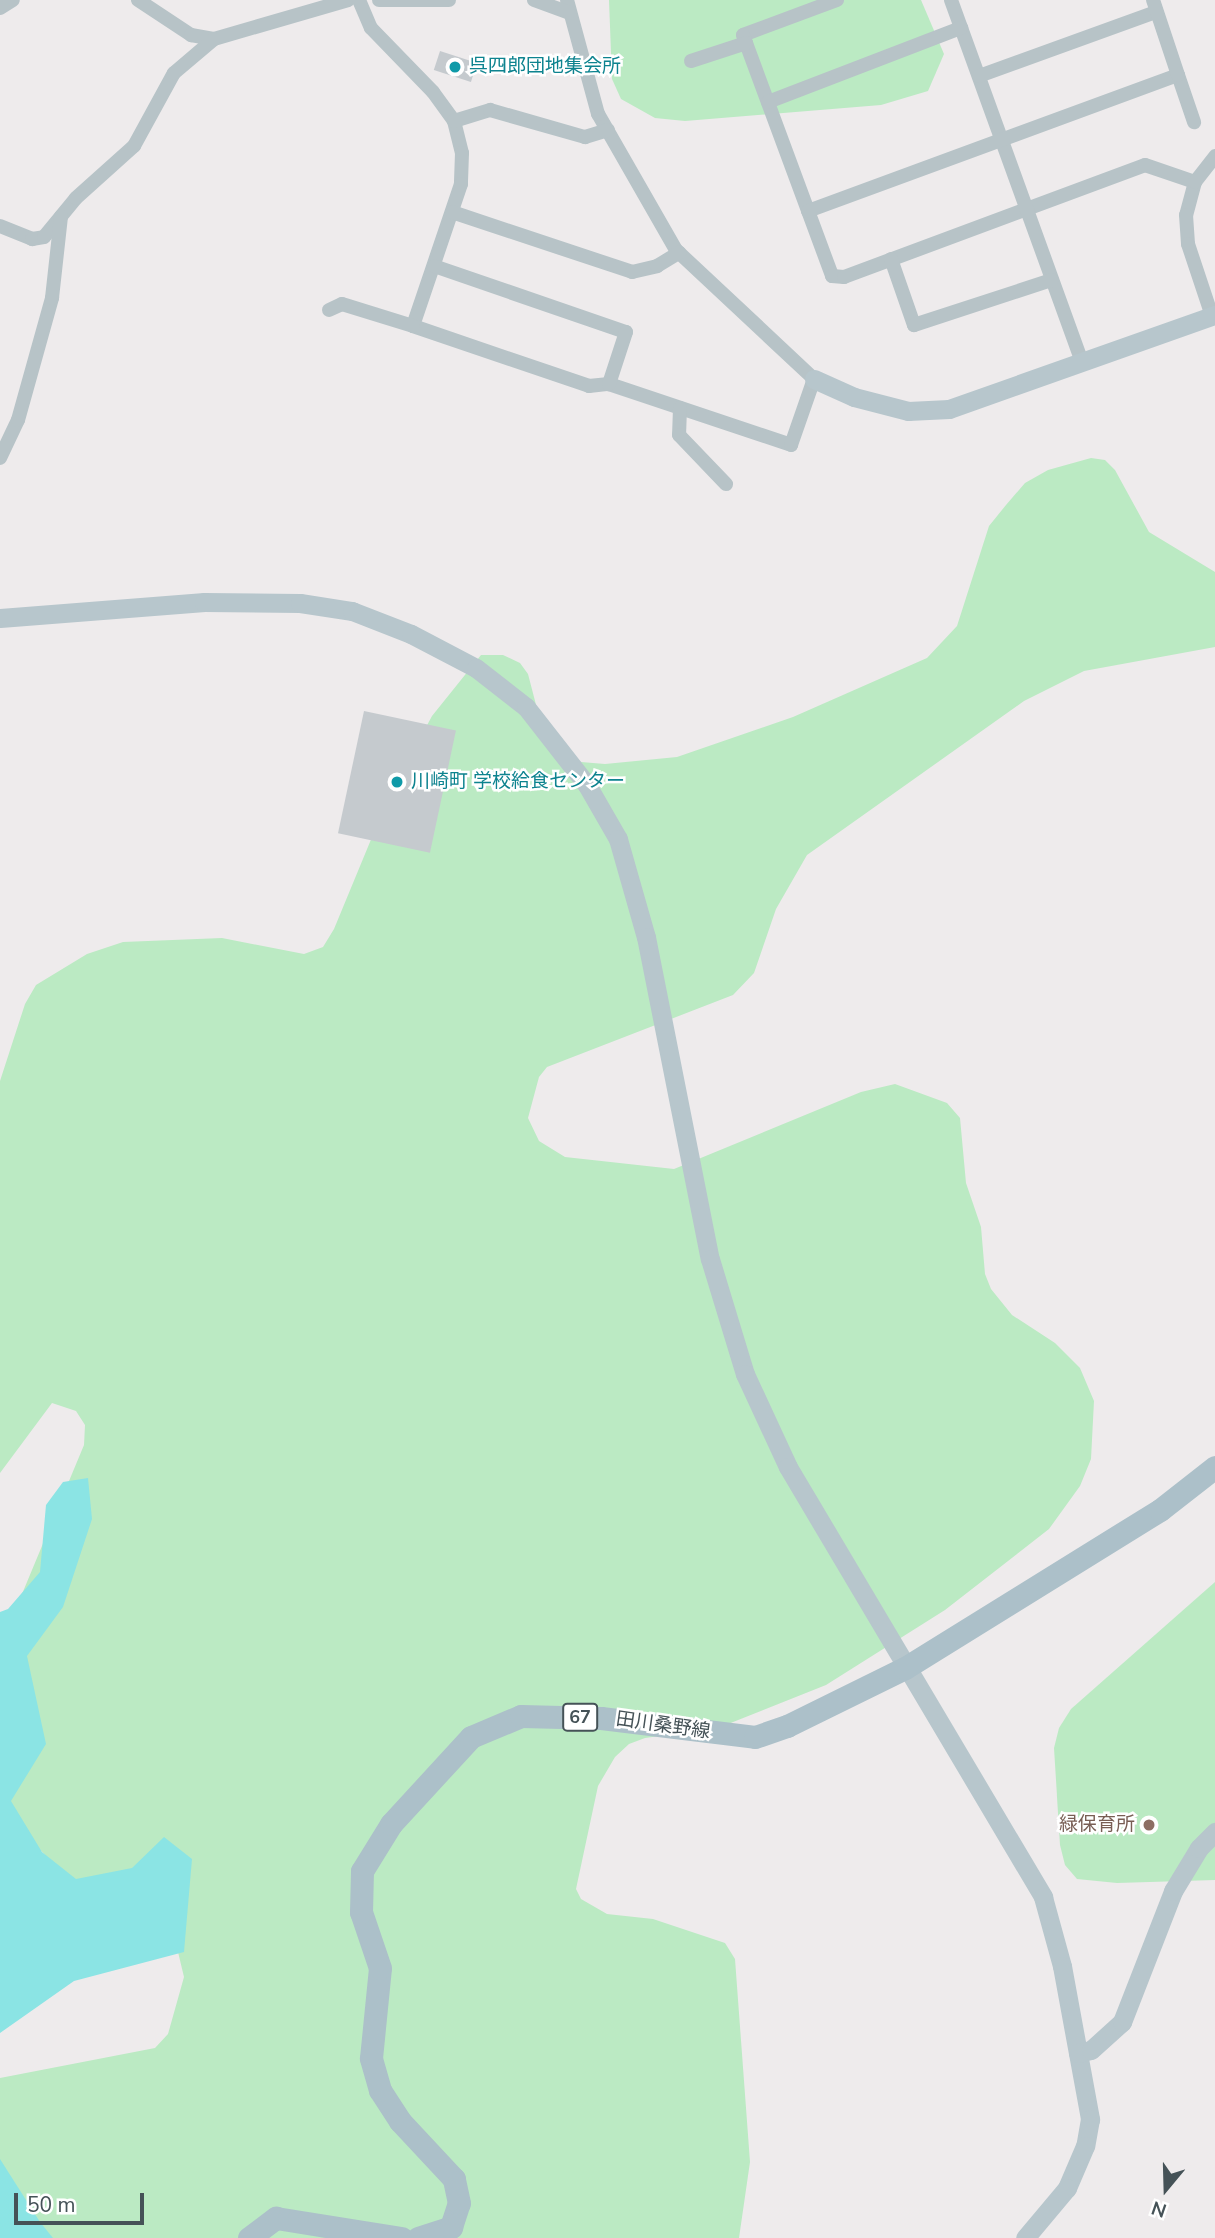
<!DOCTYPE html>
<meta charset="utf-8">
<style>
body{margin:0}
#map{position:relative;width:1215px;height:2238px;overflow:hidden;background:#eeebec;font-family:"Nunito Sans","Noto Sans JP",sans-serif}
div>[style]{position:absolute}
.green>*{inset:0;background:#bbeac3}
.water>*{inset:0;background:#8be4e4}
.building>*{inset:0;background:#c5cace;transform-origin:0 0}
.street>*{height:14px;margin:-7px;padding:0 7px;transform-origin:7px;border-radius:7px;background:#b7c3c7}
.secondary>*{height:19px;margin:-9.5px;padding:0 9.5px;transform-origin:9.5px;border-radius:9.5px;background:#b7c6cc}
.primary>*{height:23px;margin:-11.5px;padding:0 11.5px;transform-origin:11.5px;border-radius:11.5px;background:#acc0c9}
.dots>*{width:19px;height:19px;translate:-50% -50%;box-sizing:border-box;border:4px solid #fff;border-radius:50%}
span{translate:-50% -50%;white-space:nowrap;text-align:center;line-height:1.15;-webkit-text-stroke:5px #fff;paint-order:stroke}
.shield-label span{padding:2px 5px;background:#fff;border:2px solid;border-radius:5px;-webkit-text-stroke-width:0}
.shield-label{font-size:18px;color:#455257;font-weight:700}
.culture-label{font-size:19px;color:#0d838f}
.left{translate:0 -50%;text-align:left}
.street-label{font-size:19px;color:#455257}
.education-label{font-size:19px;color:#785e54}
.right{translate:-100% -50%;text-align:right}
.north{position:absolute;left:1131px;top:2154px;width:70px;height:70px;-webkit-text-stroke:5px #fff;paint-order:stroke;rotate:199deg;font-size:19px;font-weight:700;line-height:28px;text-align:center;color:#455257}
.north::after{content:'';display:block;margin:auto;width:24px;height:32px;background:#455257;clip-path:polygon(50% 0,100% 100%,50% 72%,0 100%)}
.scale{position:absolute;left:14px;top:2193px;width:130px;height:32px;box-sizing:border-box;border:4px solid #455257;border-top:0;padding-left:9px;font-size:21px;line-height:24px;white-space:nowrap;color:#455257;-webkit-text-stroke:5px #fff;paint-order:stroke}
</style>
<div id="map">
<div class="green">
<div style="clip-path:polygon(609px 0,921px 0,944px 54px,928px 91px,881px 105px,685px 121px,655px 118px,621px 99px,612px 79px)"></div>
<div style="clip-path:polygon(1091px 458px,1105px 460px,1115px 470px,1149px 532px,1215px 572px,1215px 647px,1084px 671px,1024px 701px,807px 855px,776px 909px,754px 973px,733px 995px,547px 1067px,539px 1077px,528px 1118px,539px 1141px,565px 1157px,674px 1169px,861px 1092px,895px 1084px,947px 1103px,960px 1118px,966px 1183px,981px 1227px,985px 1274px,991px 1289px,1012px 1315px,1055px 1343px,1080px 1368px,1094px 1401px,1091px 1459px,1080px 1486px,1049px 1529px,945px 1610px,826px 1685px,718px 1728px,645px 1738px,629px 1744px,615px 1757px,598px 1786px,576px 1889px,581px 1899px,607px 1914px,653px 1919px,725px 1943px,735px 1959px,750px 2162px,739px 2238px,0 2238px,0 2078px,155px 2048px,168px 2034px,184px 1977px,178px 1952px,127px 1941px,9px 1817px,22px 1594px,84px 1445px,85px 1425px,76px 1411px,52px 1403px,0 1473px,0 1081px,25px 1004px,36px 985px,87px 954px,123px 942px,222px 938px,304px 954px,323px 947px,334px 929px,389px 796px,432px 716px,481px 655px,503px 655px,520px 663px,528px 674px,541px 724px,557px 750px,581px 762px,605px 764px,677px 757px,793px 717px,927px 658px,957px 626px,989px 526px,1006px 505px,1025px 483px,1048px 470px)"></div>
<div style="clip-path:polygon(1215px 1582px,1215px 1880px,1117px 1883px,1077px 1879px,1065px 1865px,1060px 1845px,1054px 1748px,1059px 1728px,1071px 1709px)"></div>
</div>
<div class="water">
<div style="clip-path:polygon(88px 1478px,92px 1519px,63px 1607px,27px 1656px,46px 1744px,11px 1801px,42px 1852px,76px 1879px,132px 1868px,164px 1837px,192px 1859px,184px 1952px,74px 1981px,0 2033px,0 1612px,8px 1609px,40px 1572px,46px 1505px,63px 1482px)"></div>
<div style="clip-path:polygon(0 2159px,40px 2222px,53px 2238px,0 2238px)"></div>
</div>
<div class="building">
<div style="left:440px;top:51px;width:39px;height:20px;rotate:18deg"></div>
<div style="left:364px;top:711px;width:94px;height:125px;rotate:12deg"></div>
</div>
<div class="street">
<div style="left:138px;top:0;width:64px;rotate:33.4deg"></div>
<div style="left:191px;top:35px;width:23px;rotate:10deg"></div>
<div style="left:214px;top:39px;width:140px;rotate:-16.2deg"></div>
<div style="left:359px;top:0;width:30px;rotate:67deg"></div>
<div style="left:371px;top:28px;width:89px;rotate:45.9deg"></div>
<div style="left:433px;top:92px;width:36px;rotate:54deg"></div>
<div style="left:454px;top:121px;width:33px;rotate:76deg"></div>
<div style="left:462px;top:153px;width:31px;rotate:92deg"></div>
<div style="left:461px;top:184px;width:150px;rotate:108.7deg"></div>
<div style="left:413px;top:326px;width:186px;rotate:18.8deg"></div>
<div style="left:589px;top:386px;width:20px;rotate:-6deg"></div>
<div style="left:609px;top:384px;width:192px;rotate:18.5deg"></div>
<div style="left:791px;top:445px;width:70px;rotate:-70.8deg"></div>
<div style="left:814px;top:379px;width:189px;rotate:-136.9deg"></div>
<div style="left:676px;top:250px;width:157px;rotate:-119.8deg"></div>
<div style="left:598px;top:114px;width:118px;rotate:-105.2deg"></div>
<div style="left:379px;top:0;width:70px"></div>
<div style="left:534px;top:0;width:37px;rotate:20deg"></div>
<div style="left:837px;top:0;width:100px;rotate:159.6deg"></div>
<div style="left:743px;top:35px;width:257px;rotate:69.7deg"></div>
<div style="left:832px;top:276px;width:12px;rotate:5deg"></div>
<div style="left:844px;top:277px;width:321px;rotate:-20.4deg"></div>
<div style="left:1145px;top:165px;width:53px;rotate:18.8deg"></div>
<div style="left:1195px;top:182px;width:34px;rotate:105deg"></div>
<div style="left:1186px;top:215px;width:29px;rotate:86deg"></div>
<div style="left:1188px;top:244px;width:76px;rotate:71.6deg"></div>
<div style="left:951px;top:0;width:385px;rotate:70.1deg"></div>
<div style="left:0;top:8px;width:15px;rotate:-32deg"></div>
<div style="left:691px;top:61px;width:58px;rotate:-18.1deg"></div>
<div style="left:1178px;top:75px;width:50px;rotate:71.2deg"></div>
<div style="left:979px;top:76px;width:188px;rotate:-19.9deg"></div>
<div style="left:768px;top:102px;width:207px;rotate:-21deg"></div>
<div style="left:454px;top:121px;width:38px;rotate:-17deg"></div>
<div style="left:490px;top:110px;width:99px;rotate:15.9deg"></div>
<div style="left:585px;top:137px;width:24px;rotate:-17deg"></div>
<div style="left:1195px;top:182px;width:33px;rotate:-52deg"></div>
<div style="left:808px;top:211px;width:394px;rotate:-20.2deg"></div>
<div style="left:1178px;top:75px;width:79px;rotate:-108.4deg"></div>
<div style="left:452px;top:212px;width:190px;rotate:18.4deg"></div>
<div style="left:632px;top:272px;width:26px;rotate:-13deg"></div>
<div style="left:657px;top:266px;width:26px;rotate:-31deg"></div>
<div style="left:0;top:226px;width:35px;rotate:22deg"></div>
<div style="left:32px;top:239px;width:12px;rotate:-9deg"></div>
<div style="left:44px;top:237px;width:50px;rotate:-50.6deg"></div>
<div style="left:76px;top:198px;width:78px;rotate:-41.9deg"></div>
<div style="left:134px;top:146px;width:83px;rotate:-61.3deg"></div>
<div style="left:174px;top:73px;width:52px;rotate:-40.4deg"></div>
<div style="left:891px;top:259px;width:70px;rotate:70.8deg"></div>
<div style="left:914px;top:325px;width:145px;rotate:-18.1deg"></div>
<div style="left:434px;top:266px;width:203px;rotate:19deg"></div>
<div style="left:626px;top:332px;width:55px;rotate:108.1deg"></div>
<div style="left:329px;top:310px;width:14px;rotate:-25deg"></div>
<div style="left:342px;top:304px;width:74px;rotate:17.2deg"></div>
<div style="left:680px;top:408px;width:27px;rotate:92deg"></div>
<div style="left:679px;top:435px;width:68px;rotate:46.2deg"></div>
<div style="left:0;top:458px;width:42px;rotate:-64.7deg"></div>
<div style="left:18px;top:420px;width:127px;rotate:-74.4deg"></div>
<div style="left:52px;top:298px;width:82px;rotate:-83.7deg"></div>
</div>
<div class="secondary">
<div style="left:814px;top:379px;width:44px;rotate:24.2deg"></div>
<div style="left:854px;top:397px;width:56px;rotate:14.5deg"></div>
<div style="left:908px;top:411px;width:41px;rotate:-2.8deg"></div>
<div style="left:949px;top:409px;width:282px;rotate:-19.5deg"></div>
<div style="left:0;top:618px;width:205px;rotate:-4.5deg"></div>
<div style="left:204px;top:602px;width:96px;rotate:0.6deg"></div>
<div style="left:300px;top:603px;width:53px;rotate:8.7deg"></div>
<div style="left:352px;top:611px;width:63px;rotate:21.3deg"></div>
<div style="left:411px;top:634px;width:73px;rotate:27.6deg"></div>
<div style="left:476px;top:668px;width:63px;rotate:38deg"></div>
<div style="left:526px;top:707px;width:99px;rotate:52deg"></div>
<div style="left:587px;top:785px;width:62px;rotate:60.1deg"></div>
<div style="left:618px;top:839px;width:102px;rotate:74.1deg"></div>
<div style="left:646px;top:937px;width:328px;rotate:78.8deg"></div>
<div style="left:710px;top:1259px;width:120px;rotate:73.1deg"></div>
<div style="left:745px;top:1374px;width:102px;rotate:65.2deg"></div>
<div style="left:788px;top:1467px;width:500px;rotate:59.3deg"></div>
<div style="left:1043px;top:1897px;width:72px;rotate:74.6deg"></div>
<div style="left:1062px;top:1966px;width:156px;rotate:79.6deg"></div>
<div style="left:1090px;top:2119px;width:27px;rotate:100deg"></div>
<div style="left:1085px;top:2146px;width:46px;rotate:113.2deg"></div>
<div style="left:1067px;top:2188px;width:65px;rotate:130deg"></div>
<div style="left:1078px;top:2053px;width:13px;rotate:-13deg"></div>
<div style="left:1091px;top:2050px;width:42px;rotate:-42.1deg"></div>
<div style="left:1122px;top:2022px;width:141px;rotate:-68.7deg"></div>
<div style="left:1173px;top:1891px;width:50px;rotate:-58.8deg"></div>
<div style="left:1199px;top:1848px;width:23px;rotate:-45deg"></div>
</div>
<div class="primary">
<div style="left:249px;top:2238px;width:34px;rotate:-37deg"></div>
<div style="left:276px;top:2218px;width:127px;rotate:9.1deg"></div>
<div style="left:418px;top:2238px;width:35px;rotate:-18deg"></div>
<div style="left:451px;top:2227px;width:25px;rotate:-72deg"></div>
<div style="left:459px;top:2203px;width:25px;rotate:-102deg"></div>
<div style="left:454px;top:2179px;width:79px;rotate:-133deg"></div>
<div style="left:400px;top:2121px;width:37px;rotate:-123deg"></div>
<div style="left:380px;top:2090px;width:33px;rotate:-106deg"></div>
<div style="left:371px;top:2058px;width:90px;rotate:-84.3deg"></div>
<div style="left:380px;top:1968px;width:59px;rotate:-108.7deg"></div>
<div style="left:361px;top:1912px;width:41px;rotate:-88.6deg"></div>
<div style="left:362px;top:1871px;width:55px;rotate:-58.3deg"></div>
<div style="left:391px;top:1824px;width:118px;rotate:-47.4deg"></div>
<div style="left:471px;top:1737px;width:54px;rotate:-22.8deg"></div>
<div style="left:521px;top:1716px;width:80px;rotate:1.4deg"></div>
<div style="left:601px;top:1718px;width:155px;rotate:7deg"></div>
<div style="left:755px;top:1737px;width:34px;rotate:-19deg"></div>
<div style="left:787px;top:1726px;width:131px;rotate:-26.2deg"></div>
<div style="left:905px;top:1668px;width:300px;rotate:-31.8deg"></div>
<div style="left:1160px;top:1510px;width:70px;rotate:-38deg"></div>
</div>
<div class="dots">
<div style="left:455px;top:67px;background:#0f9aa8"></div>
<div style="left:397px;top:782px;background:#0f9aa8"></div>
<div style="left:1149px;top:1825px;background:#8d6e63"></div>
</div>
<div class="shield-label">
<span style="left:580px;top:1717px">67</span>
</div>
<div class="culture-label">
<span class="left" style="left:469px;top:67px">呉四郎団地集会所</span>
<span class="left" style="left:411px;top:782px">川崎町 学校給食センター</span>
</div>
<div class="street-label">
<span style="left:663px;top:1726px;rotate:8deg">田川桑野線</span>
</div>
<div class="education-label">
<span class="right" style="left:1135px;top:1825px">緑保育所</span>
</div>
<div class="north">N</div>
<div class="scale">50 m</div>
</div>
